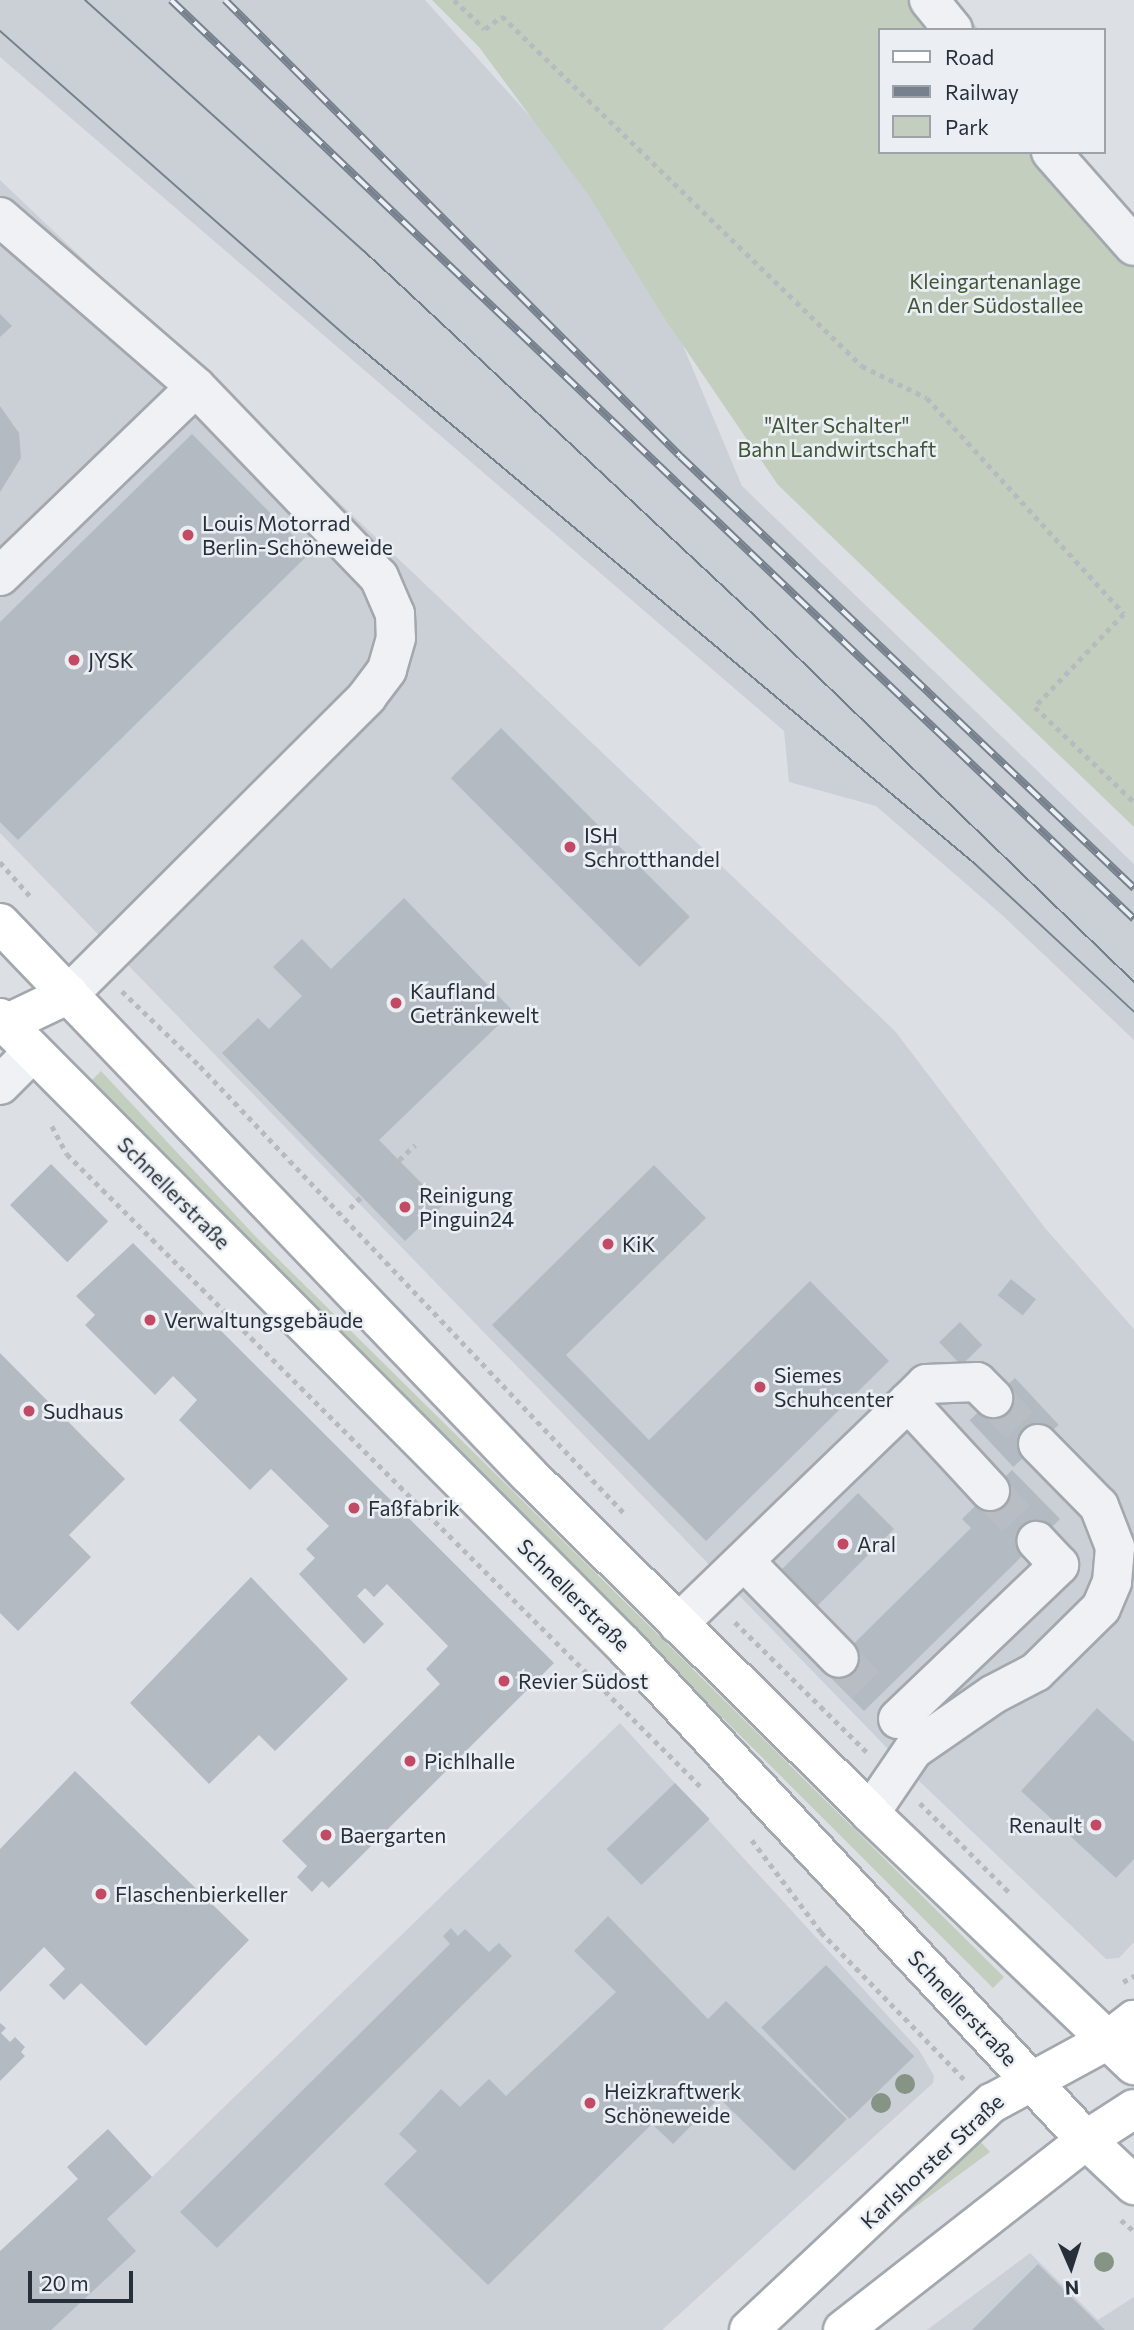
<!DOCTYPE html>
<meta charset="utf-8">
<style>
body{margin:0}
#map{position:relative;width:1134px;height:2330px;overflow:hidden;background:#dce0e5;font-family:Commissioner,sans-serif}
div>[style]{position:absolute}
.built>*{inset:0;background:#cbd0d6}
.green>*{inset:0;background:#c3cebe}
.building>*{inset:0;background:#b4bac1;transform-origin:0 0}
.minor-tunnel>*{height:38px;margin-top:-19px;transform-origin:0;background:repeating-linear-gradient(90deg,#b8bdc3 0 38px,transparent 0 57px)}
.path>*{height:4.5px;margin-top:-2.25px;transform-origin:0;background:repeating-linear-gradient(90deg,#b7bbc0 0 5px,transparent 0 10px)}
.roads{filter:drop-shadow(2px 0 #a2a8ae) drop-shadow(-2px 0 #a2a8ae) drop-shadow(0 2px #a2a8ae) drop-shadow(0 -2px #a2a8ae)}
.minor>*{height:38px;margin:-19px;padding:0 19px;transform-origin:19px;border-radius:19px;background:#eff1f4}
.major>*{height:38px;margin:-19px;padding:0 19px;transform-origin:19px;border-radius:19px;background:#fff}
.tram>*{height:2px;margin:-1px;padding:0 1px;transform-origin:1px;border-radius:1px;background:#77818d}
.rail>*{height:8px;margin-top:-4px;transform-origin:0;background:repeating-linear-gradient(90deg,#ebeff3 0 16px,#77818d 0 32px);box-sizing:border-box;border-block:2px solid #77818d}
.trees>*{width:20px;height:20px;margin:-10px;border-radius:50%;background:#859485}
.dots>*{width:19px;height:19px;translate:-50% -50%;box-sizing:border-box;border:4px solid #ebeff3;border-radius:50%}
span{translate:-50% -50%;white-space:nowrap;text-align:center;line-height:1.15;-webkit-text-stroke:5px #ebeff3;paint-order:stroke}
.park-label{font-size:21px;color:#3e5536}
.poi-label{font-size:21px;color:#27303a}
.left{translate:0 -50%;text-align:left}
.right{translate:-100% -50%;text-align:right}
.street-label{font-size:21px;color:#27303a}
.legend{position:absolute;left:878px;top:28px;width:228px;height:126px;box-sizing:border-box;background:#ebeff3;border:2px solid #9da3a9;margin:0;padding:9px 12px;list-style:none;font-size:21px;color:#27303a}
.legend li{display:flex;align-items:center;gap:14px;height:35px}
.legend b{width:35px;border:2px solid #9da3a9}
.north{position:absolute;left:1036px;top:2232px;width:70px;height:70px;-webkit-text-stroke:5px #ebeff3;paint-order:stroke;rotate:177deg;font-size:19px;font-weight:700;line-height:28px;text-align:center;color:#27303a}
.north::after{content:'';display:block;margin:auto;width:24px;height:32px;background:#27303a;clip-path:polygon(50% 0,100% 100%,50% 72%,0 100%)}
.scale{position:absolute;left:28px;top:2271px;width:105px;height:32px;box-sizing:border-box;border:4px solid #27303a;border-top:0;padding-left:9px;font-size:21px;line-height:24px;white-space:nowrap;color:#27303a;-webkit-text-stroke:5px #ebeff3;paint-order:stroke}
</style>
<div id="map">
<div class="built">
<div style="clip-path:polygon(0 0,425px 0,636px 234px,742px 486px,1134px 864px,1134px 1040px,1002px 915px,876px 806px,789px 782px,784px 731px,0 57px)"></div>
<div style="clip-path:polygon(0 180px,895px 1031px,1045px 1228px,1134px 1329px,1134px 1942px,1119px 1958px,1106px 1959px,917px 1779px,0 833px)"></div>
<div style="clip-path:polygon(620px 1723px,919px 2050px,934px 2076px,933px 2083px,662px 2330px,0 2330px,0 2318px,152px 2177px)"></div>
<div style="clip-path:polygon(1030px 2253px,1098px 2320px,1134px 2297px,1134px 2330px,927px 2330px)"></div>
</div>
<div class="green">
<div style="clip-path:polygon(432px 0,954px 0,979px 30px,880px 30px,880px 152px,1080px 152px,1134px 218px,1134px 827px,778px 485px,663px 316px,589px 196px,479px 47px)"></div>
<div style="clip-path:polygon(101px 1071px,257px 1238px,1004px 1977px,993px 1988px,88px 1084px)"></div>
<div style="clip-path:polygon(978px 2139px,990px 2152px,900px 2218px,898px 2216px)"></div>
</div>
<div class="building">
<div style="clip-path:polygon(0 314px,12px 326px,0 337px)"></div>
<div style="clip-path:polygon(0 406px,19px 433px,21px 458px,0 492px)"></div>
<div style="clip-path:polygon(192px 434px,310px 553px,18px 840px,0 822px,0 622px)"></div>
<div style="left:501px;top:728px;width:267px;height:71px;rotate:45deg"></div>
<div style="clip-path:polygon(404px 898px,513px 1011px,379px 1140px,443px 1205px,405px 1241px,222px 1053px,258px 1018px,269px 1029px,302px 996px,273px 967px,302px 939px,331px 969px)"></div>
<div style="left:51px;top:1164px;width:81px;height:58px;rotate:45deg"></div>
<div style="clip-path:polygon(654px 1165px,706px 1218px,566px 1355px,649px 1440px,810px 1281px,889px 1361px,706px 1541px,492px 1325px)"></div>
<div style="clip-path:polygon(133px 1243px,554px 1663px,329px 1888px,322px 1881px,312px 1892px,297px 1877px,307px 1866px,282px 1841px,440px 1684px,426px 1669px,448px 1646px,387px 1584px,374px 1597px,365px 1588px,357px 1596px,384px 1624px,364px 1644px,299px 1574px,315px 1558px,306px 1549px,329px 1526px,271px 1469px,250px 1490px,179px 1420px,197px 1400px,173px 1376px,155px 1395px,85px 1325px,95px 1315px,76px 1296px)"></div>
<div style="left:1011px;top:1279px;width:32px;height:21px;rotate:39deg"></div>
<div style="left:960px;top:1322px;width:32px;height:29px;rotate:46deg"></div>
<div style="clip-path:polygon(0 1353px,125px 1479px,69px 1535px,91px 1557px,18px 1631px,0 1613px)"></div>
<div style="left:1015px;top:1378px;width:64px;height:62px;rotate:47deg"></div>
<div style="clip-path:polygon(1012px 1470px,1060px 1519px,864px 1711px,825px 1672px,971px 1528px,962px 1519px)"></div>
<div style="left:858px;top:1493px;width:51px;height:124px;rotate:45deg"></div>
<div style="clip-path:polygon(251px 1577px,348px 1679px,275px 1751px,259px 1735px,209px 1784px,130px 1703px)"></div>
<div style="clip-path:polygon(1097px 1708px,1134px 1742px,1134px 1859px,1116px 1878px,1021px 1791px)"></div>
<div style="clip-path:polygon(75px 1771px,249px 1940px,146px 2046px,81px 1983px,64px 2000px,49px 1985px,65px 1969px,44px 1947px,0 1992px,0 1849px)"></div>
<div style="left:675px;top:1783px;width:50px;height:95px;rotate:46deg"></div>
<div style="clip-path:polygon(608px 1916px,708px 2019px,726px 2001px,847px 2119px,794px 2171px,719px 2098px,673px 2144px,652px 2124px,488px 2285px,384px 2184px,417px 2151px,399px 2134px,441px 2089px,460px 2107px,489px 2079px,506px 2096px,616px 1992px,574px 1951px)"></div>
<div style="clip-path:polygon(451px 1928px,458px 1936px,465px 1929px,489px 1952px,499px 1943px,512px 1956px,217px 2248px,180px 2212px,450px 1944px,443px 1936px)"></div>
<div style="left:826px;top:1965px;width:127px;height:90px;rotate:46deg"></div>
<div style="clip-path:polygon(0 2023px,6px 2028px,1px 2033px,10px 2042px,15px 2037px,25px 2047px,21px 2052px,25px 2056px,0 2081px)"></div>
<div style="clip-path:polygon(108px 2129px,152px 2177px,107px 2219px,136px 2251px,51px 2330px,0 2330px,0 2251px,78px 2179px,67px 2167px)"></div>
<div style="clip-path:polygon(1038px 2264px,1105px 2330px,972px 2330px)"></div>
</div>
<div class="minor-tunnel">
<div style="left:993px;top:1398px;width:64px;rotate:45.6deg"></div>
<div style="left:990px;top:1491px;width:69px;rotate:46.8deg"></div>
<div style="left:839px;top:1658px;width:54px;rotate:45.7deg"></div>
</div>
<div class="path">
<div style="left:454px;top:0;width:42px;rotate:43.1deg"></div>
<div style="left:485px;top:29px;width:21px;rotate:-37deg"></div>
<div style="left:502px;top:16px;width:502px;rotate:44.19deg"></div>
<div style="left:862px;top:366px;width:72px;rotate:26.2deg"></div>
<div style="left:927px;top:398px;width:292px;rotate:47.6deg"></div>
<div style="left:1124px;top:614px;width:129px;rotate:133.7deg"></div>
<div style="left:1035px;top:707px;width:137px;rotate:43.8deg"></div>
<div style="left:0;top:862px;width:47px;rotate:48.5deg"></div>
<div style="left:122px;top:991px;width:108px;rotate:43.9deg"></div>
<div style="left:200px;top:1066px;width:618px;rotate:46.51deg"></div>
<div style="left:52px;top:1126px;width:32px;rotate:62deg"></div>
<div style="left:67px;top:1154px;width:897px;rotate:44.95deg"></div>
<div style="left:399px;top:1160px;width:22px;rotate:-43deg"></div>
<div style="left:350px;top:1208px;width:16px;rotate:-45deg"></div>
<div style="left:735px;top:1622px;width:187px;rotate:44.6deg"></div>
<div style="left:920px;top:1803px;width:127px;rotate:45deg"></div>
<div style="left:752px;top:1840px;width:115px;rotate:53.1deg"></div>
<div style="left:821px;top:1932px;width:205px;rotate:45.8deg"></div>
<div style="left:1123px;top:1982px;width:13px;rotate:-29deg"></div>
<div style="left:1121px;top:2220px;width:17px;rotate:40deg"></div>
</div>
<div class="roads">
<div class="minor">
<div style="left:929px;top:0;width:38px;rotate:51deg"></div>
<div style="left:1051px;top:152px;width:125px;rotate:48.6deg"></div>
<div style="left:0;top:217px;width:259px;rotate:40.9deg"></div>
<div style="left:0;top:576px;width:272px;rotate:-44deg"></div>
<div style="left:196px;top:387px;width:264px;rotate:46.1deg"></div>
<div style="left:379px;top:577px;width:40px;rotate:66.6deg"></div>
<div style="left:395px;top:614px;width:24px;rotate:88deg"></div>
<div style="left:396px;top:638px;width:33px;rotate:106deg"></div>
<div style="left:387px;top:670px;width:34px;rotate:127deg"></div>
<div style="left:367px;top:697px;width:421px;rotate:135.1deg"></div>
<div style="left:0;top:1085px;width:47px;rotate:-45deg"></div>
<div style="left:908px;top:1402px;width:25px;rotate:-45deg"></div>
<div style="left:926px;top:1384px;width:51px;rotate:-2.2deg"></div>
<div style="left:977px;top:1382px;width:23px;rotate:45deg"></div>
<div style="left:745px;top:1562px;width:134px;rotate:45.6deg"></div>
<div style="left:678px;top:1624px;width:320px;rotate:-44deg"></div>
<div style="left:908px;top:1402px;width:121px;rotate:47.3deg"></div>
<div style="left:898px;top:1719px;width:223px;rotate:-43.7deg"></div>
<div style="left:1059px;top:1565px;width:33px;rotate:-133deg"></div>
<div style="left:870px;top:1813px;width:76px;rotate:-55.7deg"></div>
<div style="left:913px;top:1750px;width:98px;rotate:-34.7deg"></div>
<div style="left:994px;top:1694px;width:47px;rotate:-27.6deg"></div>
<div style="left:1036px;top:1672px;width:91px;rotate:-44.6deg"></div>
<div style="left:1101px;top:1608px;width:28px;rotate:-67deg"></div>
<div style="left:1112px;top:1582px;width:35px;rotate:-85deg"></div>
<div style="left:1115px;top:1547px;width:44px;rotate:-111.3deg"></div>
<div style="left:1099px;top:1506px;width:87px;rotate:-134.5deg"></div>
</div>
<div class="major">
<div style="left:0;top:923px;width:765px;rotate:46.22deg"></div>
<div style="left:529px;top:1475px;width:480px;rotate:44.7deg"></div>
<div style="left:870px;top:1813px;width:365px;rotate:43.7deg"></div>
<div style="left:0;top:1018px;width:885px;rotate:45.14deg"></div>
<div style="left:624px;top:1645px;width:677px;rotate:46.97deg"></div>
<div style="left:1086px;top:2140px;width:66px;rotate:43.2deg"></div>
<div style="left:6px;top:1024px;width:70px;rotate:-25.5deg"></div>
<div style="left:749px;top:2330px;width:333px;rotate:-43.1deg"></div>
<div style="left:992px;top:2103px;width:132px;rotate:-28.5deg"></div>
<div style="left:1108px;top:2040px;width:33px;rotate:-38deg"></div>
<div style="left:843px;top:2330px;width:308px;rotate:-38deg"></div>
<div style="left:1086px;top:2140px;width:57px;rotate:-32.9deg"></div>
</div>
</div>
<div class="tram">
<div style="left:85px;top:0;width:375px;rotate:42deg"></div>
<div style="left:364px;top:251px;width:538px;rotate:43.04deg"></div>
<div style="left:757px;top:618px;width:524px;rotate:43.99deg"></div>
<div style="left:0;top:31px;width:469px;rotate:41.4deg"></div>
<div style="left:352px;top:341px;width:813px;rotate:40.01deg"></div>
<div style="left:975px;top:864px;width:217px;rotate:42.9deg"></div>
</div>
<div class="rail">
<div style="left:171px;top:0;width:1331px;rotate:43.66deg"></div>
<div style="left:225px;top:0;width:644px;rotate:45.06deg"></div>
<div style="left:680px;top:456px;width:627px;rotate:43.58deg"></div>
</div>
<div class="trees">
<div style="left:905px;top:2084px"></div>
<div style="left:881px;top:2103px"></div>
<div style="left:1104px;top:2262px"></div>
</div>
<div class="dots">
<div style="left:188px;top:535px;background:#c24a65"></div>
<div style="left:74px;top:660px;background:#c24a65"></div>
<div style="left:570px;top:847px;background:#c24a65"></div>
<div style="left:396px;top:1003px;background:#c24a65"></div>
<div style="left:405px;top:1207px;background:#c24a65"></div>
<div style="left:608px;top:1244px;background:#c24a65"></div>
<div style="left:150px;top:1320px;background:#c24a65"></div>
<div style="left:760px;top:1387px;background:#c24a65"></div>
<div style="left:29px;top:1411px;background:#c24a65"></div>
<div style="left:354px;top:1508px;background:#c24a65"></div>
<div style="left:843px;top:1544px;background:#c24a65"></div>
<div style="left:504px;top:1681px;background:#c24a65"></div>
<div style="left:410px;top:1761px;background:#c24a65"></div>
<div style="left:1096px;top:1825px;background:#c24a65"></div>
<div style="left:326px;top:1835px;background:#c24a65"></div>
<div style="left:101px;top:1894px;background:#c24a65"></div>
<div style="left:590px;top:2103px;background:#c24a65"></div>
</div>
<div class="park-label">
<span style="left:995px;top:293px">Kleingartenanlage<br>An der Südostallee</span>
<span style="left:837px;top:437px">"Alter Schalter"<br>Bahn Landwirtschaft</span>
</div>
<div class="poi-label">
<span class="left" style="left:202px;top:535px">Louis Motorrad<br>Berlin-Schöneweide</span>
<span class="left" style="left:88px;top:660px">JYSK</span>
<span class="left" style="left:584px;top:847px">ISH<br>Schrotthandel</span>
<span class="left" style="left:410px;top:1003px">Kaufland<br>Getränkewelt</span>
<span class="left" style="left:419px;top:1207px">Reinigung<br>Pinguin24</span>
<span class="left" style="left:622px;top:1244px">KiK</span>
<span class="left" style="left:164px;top:1320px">Verwaltungsgebäude</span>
<span class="left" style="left:774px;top:1387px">Siemes<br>Schuhcenter</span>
<span class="left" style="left:43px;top:1411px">Sudhaus</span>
<span class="left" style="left:368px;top:1508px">Faßfabrik</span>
<span class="left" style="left:857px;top:1544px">Aral</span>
<span class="left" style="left:518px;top:1681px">Revier Südost</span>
<span class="left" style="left:424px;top:1761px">Pichlhalle</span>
<span class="right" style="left:1082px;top:1825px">Renault</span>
<span class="left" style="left:340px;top:1835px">Baergarten</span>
<span class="left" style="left:115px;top:1894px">Flaschenbierkeller</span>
<span class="left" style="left:604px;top:2103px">Heizkraftwerk<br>Schöneweide</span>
</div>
<div class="street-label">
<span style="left:174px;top:1193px;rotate:45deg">Schnellerstraße</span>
<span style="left:574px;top:1595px;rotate:45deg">Schnellerstraße</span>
<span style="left:963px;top:2008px;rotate:47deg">Schnellerstraße</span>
<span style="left:932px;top:2161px;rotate:-43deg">Karlshorster Straße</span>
</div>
<ul class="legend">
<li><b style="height:9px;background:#fff"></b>Road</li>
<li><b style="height:9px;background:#77818d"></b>Railway</li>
<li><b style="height:19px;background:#c3cebe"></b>Park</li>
</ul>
<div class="north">N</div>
<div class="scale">20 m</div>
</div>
